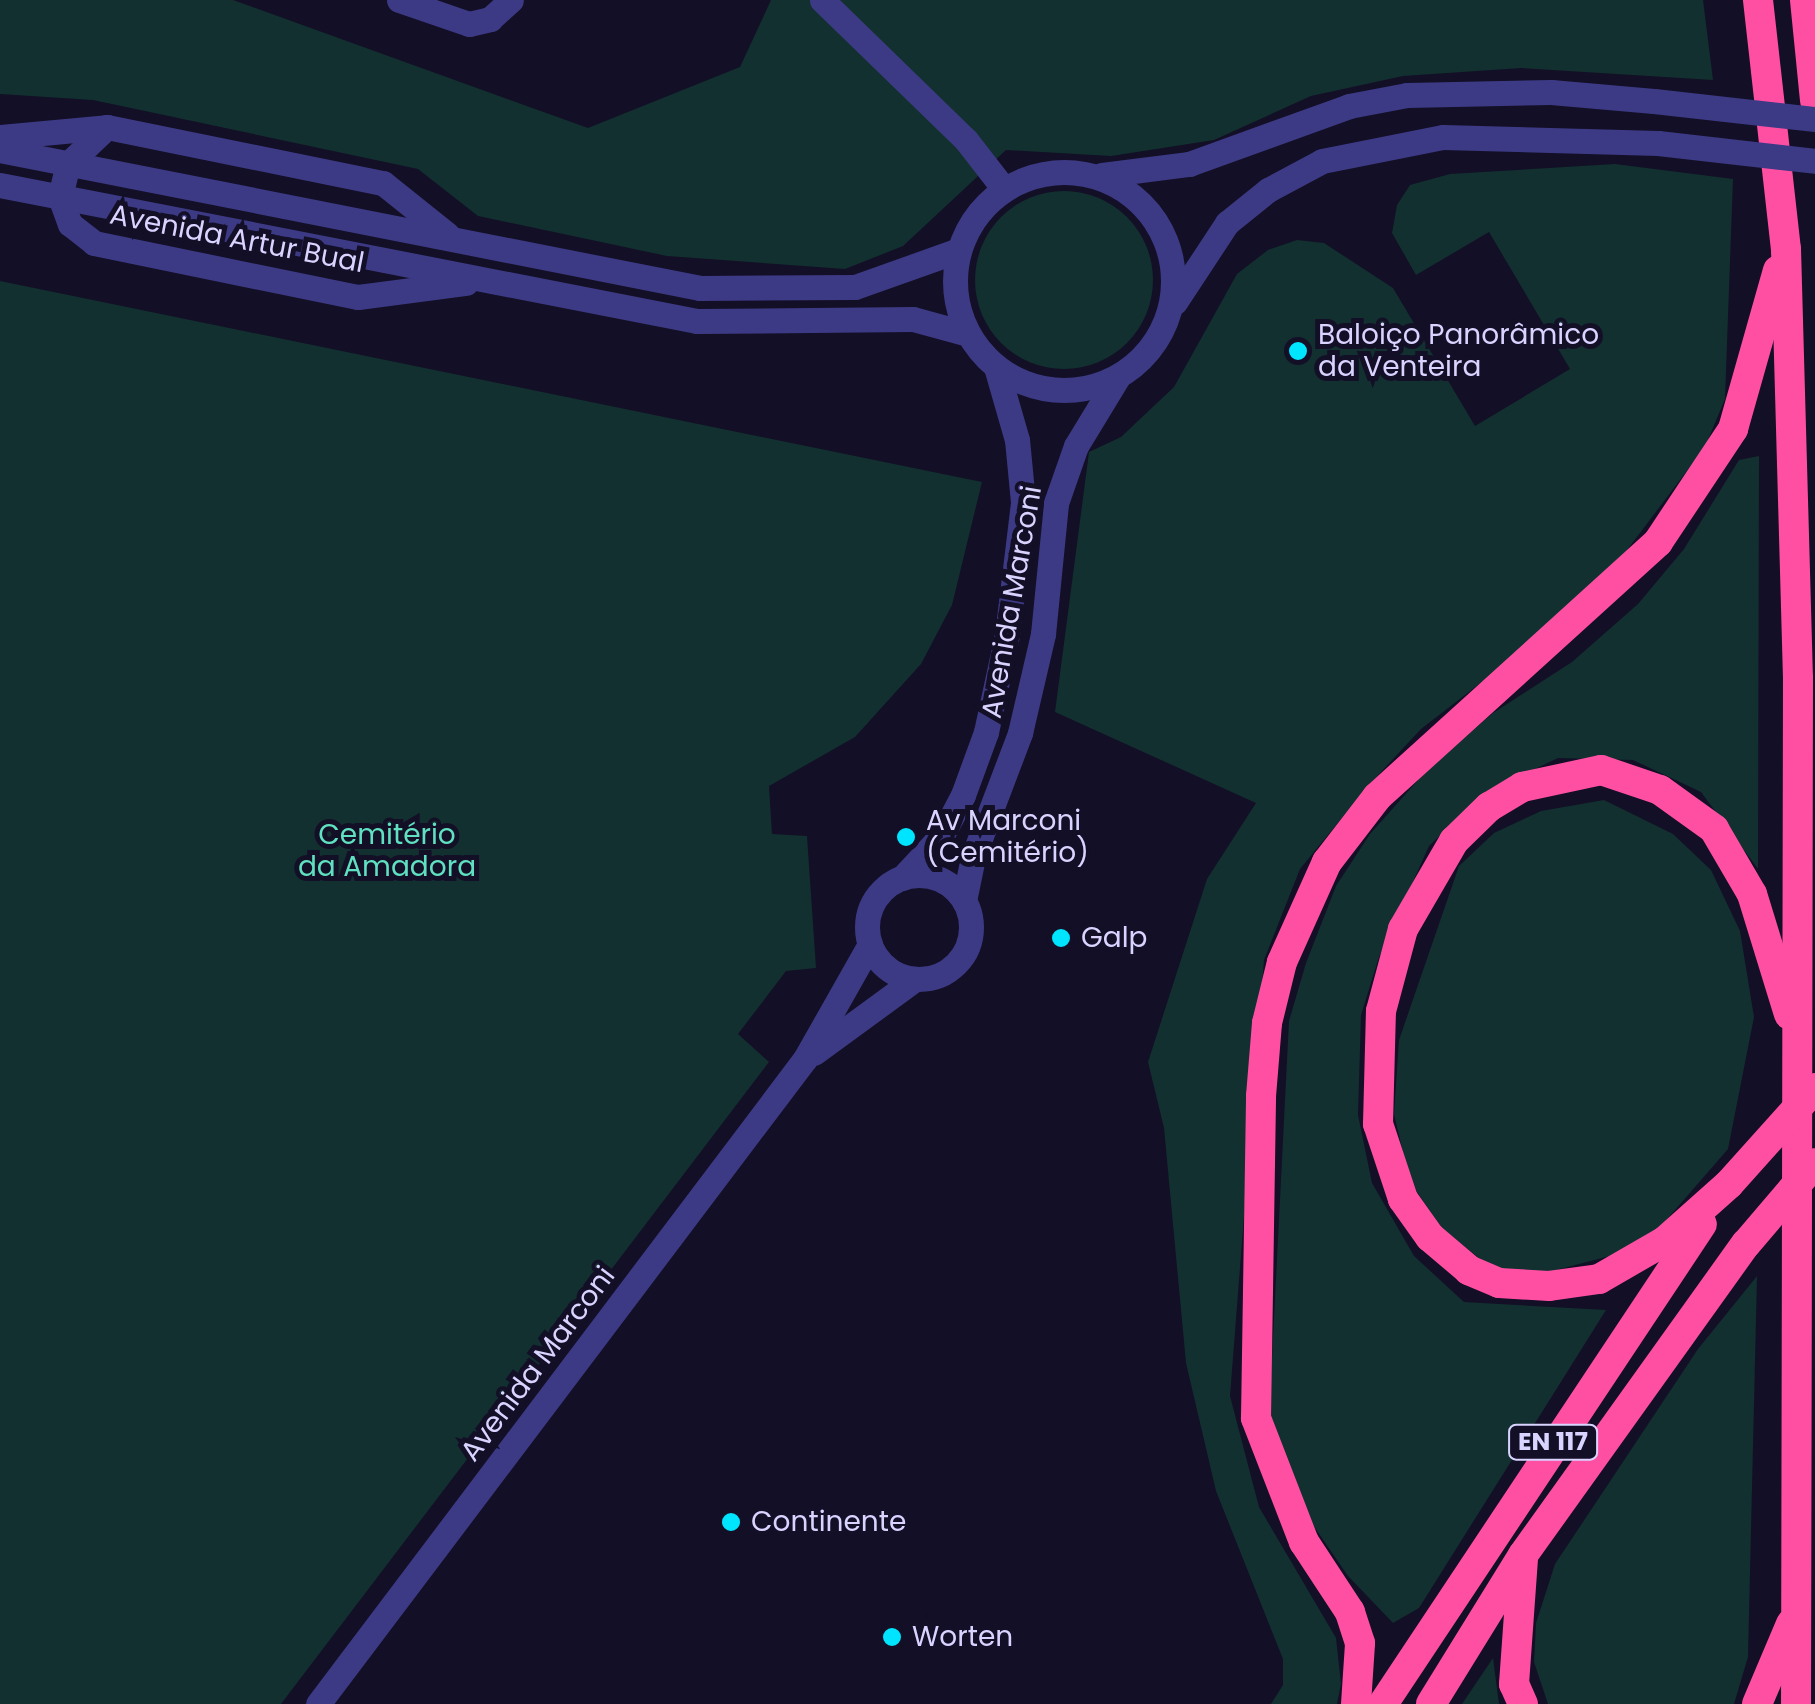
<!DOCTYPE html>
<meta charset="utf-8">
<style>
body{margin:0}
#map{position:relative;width:1815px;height:1704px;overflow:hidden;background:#130f26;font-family:Poppins,sans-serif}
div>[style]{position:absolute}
.green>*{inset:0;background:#12302f}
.round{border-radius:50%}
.minor>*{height:25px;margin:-12.5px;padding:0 12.5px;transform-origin:12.5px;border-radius:12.5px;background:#3d3a85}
.minor>.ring{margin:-12.5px;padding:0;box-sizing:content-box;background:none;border:25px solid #3d3a85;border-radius:50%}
.highway>*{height:30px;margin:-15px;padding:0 15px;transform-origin:15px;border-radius:15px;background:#ff4fa3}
.minor-bridge>*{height:25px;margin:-12.5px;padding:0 12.5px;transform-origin:12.5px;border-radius:12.5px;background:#3d3a85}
.highway-bridge>*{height:30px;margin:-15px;padding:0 15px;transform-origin:15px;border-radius:15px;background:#ff4fa3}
.dots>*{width:28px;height:28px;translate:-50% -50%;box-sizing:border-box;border:5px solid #130f26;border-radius:50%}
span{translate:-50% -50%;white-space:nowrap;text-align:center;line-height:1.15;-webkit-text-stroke:10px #130f26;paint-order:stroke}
.shield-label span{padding:2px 8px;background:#130f26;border:2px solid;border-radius:8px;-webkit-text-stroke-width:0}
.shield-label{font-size:25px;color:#d9d4ff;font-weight:700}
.street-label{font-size:28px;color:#d9d4ff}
.poi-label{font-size:28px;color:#d9d4ff}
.left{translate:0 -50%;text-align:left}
.park-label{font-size:28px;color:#5fe0c0}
</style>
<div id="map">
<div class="green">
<div style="clip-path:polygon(0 0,233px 0,588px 128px,740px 67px,771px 0,1703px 0,1713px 80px,1521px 68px,1403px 76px,1311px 96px,1214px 140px,1111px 156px,1006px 150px,903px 246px,845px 269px,667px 256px,478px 216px,418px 169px,93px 100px,0 94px)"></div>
<div style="clip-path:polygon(1615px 164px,1733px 179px,1725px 399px,1705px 447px,1618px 562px,1527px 647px,1421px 729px,1368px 786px,1300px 869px,1264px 960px,1230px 1396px,1259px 1507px,1336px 1638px,1341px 1684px,1337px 1704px,1271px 1704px,1283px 1685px,1283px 1659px,1216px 1491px,1186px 1363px,1164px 1128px,1148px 1062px,1207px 879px,1256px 803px,1055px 712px,1089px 452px,1121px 437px,1174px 387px,1237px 274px,1268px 250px,1297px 240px,1324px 243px,1393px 288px,1475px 426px,1570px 369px,1489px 232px,1416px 275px,1392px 233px,1397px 205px,1410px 185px,1450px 174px)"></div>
<div class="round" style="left:975px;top:191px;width:178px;height:178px"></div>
<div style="clip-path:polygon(0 281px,982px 482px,952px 605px,921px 664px,855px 737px,769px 786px,772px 834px,807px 836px,816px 968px,786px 971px,738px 1034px,769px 1062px,281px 1704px,0 1704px)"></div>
<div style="clip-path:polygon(1759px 456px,1758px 869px,1701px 792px,1633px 760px,1558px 758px,1485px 793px,1429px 846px,1379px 957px,1361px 1015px,1358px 1115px,1372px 1183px,1414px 1256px,1464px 1302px,1606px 1310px,1419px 1608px,1393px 1623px,1348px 1576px,1302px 1509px,1269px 1418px,1289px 1021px,1306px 963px,1336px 886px,1370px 834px,1427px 770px,1493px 713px,1572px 662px,1638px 604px,1684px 549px,1739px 460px)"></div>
<div style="clip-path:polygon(1604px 800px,1673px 834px,1711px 870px,1740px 931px,1754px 1017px,1728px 1149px,1662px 1225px,1625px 1252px,1537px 1275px,1490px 1267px,1442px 1228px,1410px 1182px,1394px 1114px,1399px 1040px,1459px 866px,1494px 833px,1541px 811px)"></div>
<div style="clip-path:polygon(1757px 1276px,1748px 1657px,1734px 1704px,1548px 1704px,1534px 1662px,1536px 1623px,1555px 1564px,1698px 1349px)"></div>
<div style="clip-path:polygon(1493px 1658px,1499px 1704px,1462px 1704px)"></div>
</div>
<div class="minor">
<div style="left:399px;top:0;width:74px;rotate:18.9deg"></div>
<div style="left:469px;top:24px;width:22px;rotate:-13deg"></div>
<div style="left:490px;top:19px;width:28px;rotate:-42deg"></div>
<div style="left:822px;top:0;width:201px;rotate:44.2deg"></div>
<div style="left:966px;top:140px;width:62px;rotate:52.2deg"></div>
<div style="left:107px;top:127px;width:54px;rotate:136.5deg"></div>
<div style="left:68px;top:164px;width:34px;rotate:104deg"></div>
<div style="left:60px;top:197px;width:29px;rotate:70deg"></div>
<div style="left:70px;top:224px;width:31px;rotate:38deg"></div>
<div style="left:94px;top:243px;width:269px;rotate:11.6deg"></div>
<div style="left:358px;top:297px;width:109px;rotate:-7.4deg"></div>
<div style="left:0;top:137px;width:107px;rotate:-5.3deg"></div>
<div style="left:107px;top:127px;width:282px;rotate:11.5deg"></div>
<div style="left:383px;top:183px;width:82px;rotate:38.6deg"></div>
<div style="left:0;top:150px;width:713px;rotate:11.15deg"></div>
<div style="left:700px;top:288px;width:155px;rotate:-0.4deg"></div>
<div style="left:855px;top:287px;width:110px;rotate:-19.6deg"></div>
<div class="ring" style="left:955px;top:172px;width:193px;height:193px"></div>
<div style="left:1102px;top:175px;width:88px;rotate:-7.2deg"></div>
<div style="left:1189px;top:164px;width:170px;rotate:-19.9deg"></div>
<div style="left:1349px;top:106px;width:59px;rotate:-10.7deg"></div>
<div style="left:1407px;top:95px;width:144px;rotate:-1.2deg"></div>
<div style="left:1551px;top:92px;width:103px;rotate:5deg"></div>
<div style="left:0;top:185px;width:710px;rotate:11.04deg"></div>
<div style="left:697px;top:321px;width:216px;rotate:-0.5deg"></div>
<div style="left:913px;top:319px;width:57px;rotate:15.3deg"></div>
<div style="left:1175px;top:302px;width:95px;rotate:-56.6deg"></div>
<div style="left:1227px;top:223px;width:53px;rotate:-38.8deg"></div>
<div style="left:1268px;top:190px;width:61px;rotate:-28.2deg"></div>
<div style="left:1322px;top:161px;width:123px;rotate:-11.2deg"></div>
<div style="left:1443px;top:137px;width:215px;rotate:1.6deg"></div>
<div class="ring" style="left:867px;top:875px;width:79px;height:79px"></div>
<div style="left:902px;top:878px;width:59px;rotate:-47.1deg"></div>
<div style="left:942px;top:835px;width:45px;rotate:-62.3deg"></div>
<div style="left:963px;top:795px;width:67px;rotate:-69.9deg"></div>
<div style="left:986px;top:732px;width:99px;rotate:-77.8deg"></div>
<div style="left:1007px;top:635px;width:134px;rotate:-83.1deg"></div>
<div style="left:1023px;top:502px;width:62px;rotate:-95.5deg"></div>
<div style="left:1017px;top:440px;width:76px;rotate:-106deg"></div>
<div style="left:964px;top:901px;width:45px;rotate:-78.4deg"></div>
<div style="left:973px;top:857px;width:133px;rotate:-69.2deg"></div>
<div style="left:1020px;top:733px;width:102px;rotate:-76.9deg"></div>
<div style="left:1043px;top:634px;width:132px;rotate:-84.3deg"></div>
<div style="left:1056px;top:503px;width:60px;rotate:-70.7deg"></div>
<div style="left:1076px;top:446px;width:81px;rotate:-58.7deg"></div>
<div style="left:814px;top:1053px;width:125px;rotate:-36.2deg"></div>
<div style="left:318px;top:1704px;width:808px;rotate:-52.95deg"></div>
<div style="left:805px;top:1059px;width:132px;rotate:-60.5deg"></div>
</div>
<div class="highway">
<div style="left:1758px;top:0;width:251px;rotate:83.6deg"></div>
<div style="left:1786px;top:249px;width:429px;rotate:88.4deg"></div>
<div style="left:1798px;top:678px;width:1026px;rotate:90.11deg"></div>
<div style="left:1805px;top:0;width:101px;rotate:84.3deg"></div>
<div style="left:1729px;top:1184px;width:86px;rotate:138.3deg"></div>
<div style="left:1665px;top:1241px;width:76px;rotate:150.1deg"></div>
<div style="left:1599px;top:1279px;width:50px;rotate:172deg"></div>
<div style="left:1549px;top:1286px;width:50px;rotate:-176.6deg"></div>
<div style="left:1499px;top:1283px;width:33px;rotate:-157deg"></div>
<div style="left:1469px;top:1270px;width:51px;rotate:-139.8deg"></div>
<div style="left:1430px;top:1237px;width:47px;rotate:-125.4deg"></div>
<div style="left:1403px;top:1199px;width:79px;rotate:-108.4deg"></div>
<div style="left:1378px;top:1124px;width:113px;rotate:-88.5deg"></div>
<div style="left:1381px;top:1011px;width:85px;rotate:-75deg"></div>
<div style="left:1403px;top:929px;width:102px;rotate:-59.9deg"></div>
<div style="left:1454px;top:841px;width:49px;rotate:-44.2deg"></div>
<div style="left:1489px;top:807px;width:39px;rotate:-31deg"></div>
<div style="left:1522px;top:787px;width:81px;rotate:-12.1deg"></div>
<div style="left:1601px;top:770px;width:62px;rotate:18.7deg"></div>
<div style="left:1660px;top:790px;width:67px;rotate:35.8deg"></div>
<div style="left:1714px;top:829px;width:75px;rotate:59.7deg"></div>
<div style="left:1752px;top:894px;width:126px;rotate:72.9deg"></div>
<div style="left:1356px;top:1704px;width:61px;rotate:-86.2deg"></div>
<div style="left:1360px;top:1643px;width:33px;rotate:-108deg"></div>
<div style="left:1350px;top:1612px;width:84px;rotate:-123.3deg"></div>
<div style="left:1304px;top:1542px;width:133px;rotate:-111.2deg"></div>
<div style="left:1256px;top:1418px;width:322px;rotate:-89.1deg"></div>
<div style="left:1261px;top:1096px;width:73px;rotate:-85.3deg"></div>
<div style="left:1267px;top:1023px;width:63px;rotate:-76.2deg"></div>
<div style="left:1282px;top:962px;width:110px;rotate:-65.8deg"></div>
<div style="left:1327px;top:862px;width:82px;rotate:-52.4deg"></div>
<div style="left:1377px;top:797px;width:379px;rotate:-42.2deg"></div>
<div style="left:1658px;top:542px;width:136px;rotate:-56.4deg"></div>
<div style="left:1733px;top:429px;width:165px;rotate:-74.2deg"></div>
<div style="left:1383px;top:1704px;width:576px;rotate:-56.39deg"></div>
<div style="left:1431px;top:1704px;width:175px;rotate:-58.3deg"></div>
<div style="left:1523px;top:1555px;width:383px;rotate:-54.4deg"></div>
<div style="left:1523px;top:1704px;width:22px;rotate:-114deg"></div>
<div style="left:1514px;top:1684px;width:126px;rotate:-85.9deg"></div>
<div style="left:1757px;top:1704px;width:87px;rotate:-67deg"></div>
</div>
<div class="minor-bridge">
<div style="left:1654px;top:101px;width:162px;rotate:6.4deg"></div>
<div style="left:1658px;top:143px;width:158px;rotate:6.5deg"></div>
</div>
<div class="highway-bridge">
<div style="left:1729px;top:1184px;width:129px;rotate:-48.1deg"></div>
<div style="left:1746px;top:1244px;width:106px;rotate:-49.6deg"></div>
</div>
<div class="dots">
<div style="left:1298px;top:351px;background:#00e5ff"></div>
<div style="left:906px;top:837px;background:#00e5ff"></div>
<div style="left:1061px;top:938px;background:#00e5ff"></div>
<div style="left:731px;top:1522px;background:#00e5ff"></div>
<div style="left:892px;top:1637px;background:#00e5ff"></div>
</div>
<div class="shield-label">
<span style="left:1553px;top:1442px">EN 117</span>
</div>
<div class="street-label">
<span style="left:237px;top:239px;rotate:11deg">Avenida Artur Bual</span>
<span style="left:1012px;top:602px;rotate:-80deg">Avenida Marconi</span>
<span style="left:538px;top:1364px;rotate:-53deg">Avenida Marconi</span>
</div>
<div class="poi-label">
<span class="left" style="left:1318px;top:351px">Baloiço Panorâmico<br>da Venteira</span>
<span class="left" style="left:926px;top:837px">Av Marconi<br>(Cemitério)</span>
<span class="left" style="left:1081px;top:938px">Galp</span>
<span class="left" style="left:751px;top:1522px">Continente</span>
<span class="left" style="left:912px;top:1637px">Worten</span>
</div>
<div class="park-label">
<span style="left:387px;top:851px">Cemitério<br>da Amadora</span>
</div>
</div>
